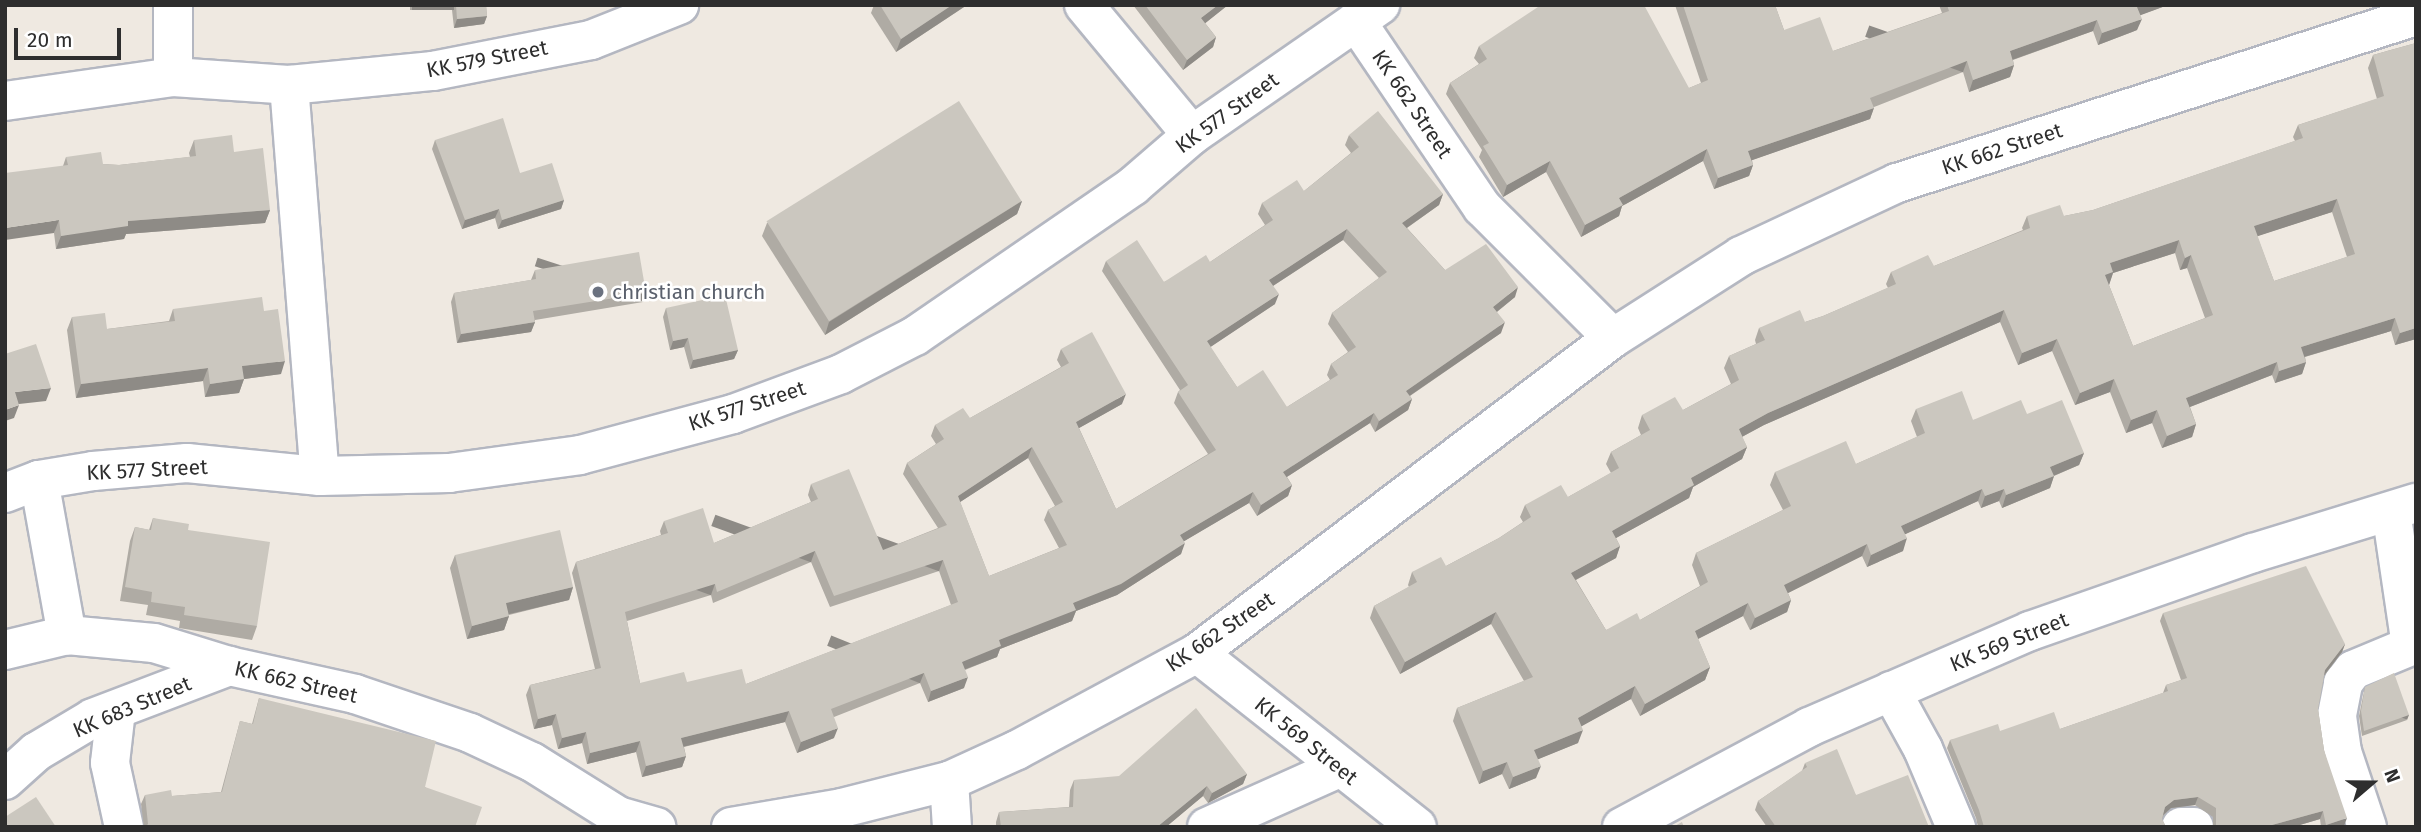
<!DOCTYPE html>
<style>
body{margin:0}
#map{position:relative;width:2421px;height:832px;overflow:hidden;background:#efe9e1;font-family:"Fira Sans",sans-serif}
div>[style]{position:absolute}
.roads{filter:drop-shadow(2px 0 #b4b7c1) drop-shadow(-2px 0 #b4b7c1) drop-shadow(0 2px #b4b7c1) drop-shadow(0 -2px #b4b7c1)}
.minor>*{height:38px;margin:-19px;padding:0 19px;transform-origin:19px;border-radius:19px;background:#fff}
.wall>*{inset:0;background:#afaba4}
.shaded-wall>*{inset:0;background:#8e8b86;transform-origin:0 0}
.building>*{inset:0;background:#cbc7bf;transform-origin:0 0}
.dots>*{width:19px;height:19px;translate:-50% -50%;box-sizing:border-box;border:4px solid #fff;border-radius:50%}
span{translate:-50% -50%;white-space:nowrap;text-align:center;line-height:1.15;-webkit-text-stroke:5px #fff;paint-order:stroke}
.street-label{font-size:21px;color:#2e2e2e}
.worship-label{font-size:21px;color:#5b616d}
.left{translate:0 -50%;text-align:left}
.frame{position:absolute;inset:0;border:7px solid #2e2e2e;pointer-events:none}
.north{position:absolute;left:2337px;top:748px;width:70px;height:70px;-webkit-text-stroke:5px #fff;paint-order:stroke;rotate:70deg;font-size:19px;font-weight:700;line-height:28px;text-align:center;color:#2e2e2e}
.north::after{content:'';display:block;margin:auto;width:24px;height:32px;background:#2e2e2e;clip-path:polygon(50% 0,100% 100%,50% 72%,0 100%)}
.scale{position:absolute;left:14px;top:28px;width:107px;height:32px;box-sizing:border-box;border:4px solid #2e2e2e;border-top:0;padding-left:9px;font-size:21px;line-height:24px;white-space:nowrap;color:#2e2e2e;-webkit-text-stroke:5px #fff;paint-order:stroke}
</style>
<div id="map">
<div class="roads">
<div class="minor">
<div style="left:173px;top:5px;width:72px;rotate:90deg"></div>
<div style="left:1084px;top:5px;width:169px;rotate:50.3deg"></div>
<div style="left:1356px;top:21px;width:225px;rotate:55.9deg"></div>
<div style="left:1482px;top:207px;width:185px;rotate:45deg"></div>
<div style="left:289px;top:85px;width:392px;rotate:85.5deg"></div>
<div style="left:5px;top:101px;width:170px;rotate:-8.1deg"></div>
<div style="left:173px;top:77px;width:116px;rotate:3.9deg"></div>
<div style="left:289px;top:85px;width:145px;rotate:-5.6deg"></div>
<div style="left:433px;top:71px;width:161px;rotate:-11.1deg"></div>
<div style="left:591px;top:40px;width:95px;rotate:-21.7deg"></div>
<div style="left:39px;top:480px;width:158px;rotate:79.8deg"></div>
<div style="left:67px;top:635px;width:87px;rotate:5.3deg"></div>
<div style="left:154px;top:643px;width:78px;rotate:17deg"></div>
<div style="left:229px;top:666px;width:129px;rotate:12.5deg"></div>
<div style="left:355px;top:694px;width:121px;rotate:18.7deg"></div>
<div style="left:470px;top:733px;width:68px;rotate:25.1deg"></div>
<div style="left:532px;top:762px;width:102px;rotate:32.1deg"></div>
<div style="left:618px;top:816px;width:40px;rotate:16deg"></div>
<div style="left:5px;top:493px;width:36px;rotate:-21deg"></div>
<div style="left:39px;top:480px;width:55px;rotate:-9.5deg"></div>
<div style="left:93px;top:471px;width:94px;rotate:-4.9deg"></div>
<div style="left:187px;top:463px;width:134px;rotate:5.6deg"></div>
<div style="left:320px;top:476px;width:129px;rotate:-1.3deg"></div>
<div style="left:449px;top:473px;width:132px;rotate:-7.8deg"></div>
<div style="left:580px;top:455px;width:158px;rotate:-15deg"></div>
<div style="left:733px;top:414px;width:115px;rotate:-20.3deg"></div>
<div style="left:841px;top:374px;width:83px;rotate:-27.2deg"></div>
<div style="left:915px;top:336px;width:265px;rotate:-34.5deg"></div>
<div style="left:1133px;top:186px;width:78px;rotate:-40.8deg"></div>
<div style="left:1192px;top:135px;width:229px;rotate:-34.7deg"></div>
<div style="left:5px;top:650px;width:64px;rotate:-13.6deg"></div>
<div style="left:1197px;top:653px;width:280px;rotate:38.3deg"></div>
<div style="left:1891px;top:691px;width:66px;rotate:61.1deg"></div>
<div style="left:1923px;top:749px;width:85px;rotate:67.1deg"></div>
<div style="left:116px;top:710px;width:53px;rotate:96.5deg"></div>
<div style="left:110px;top:763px;width:66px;rotate:77.7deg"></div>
<div style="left:5px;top:780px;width:42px;rotate:-42.1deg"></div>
<div style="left:36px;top:752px;width:66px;rotate:-30.8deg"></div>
<div style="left:93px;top:718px;width:146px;rotate:-20.9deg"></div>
<div style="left:949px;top:781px;width:46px;rotate:86.3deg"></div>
<div style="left:731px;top:827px;width:113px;rotate:-9.7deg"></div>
<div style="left:842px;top:808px;width:110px;rotate:-14.2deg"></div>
<div style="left:949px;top:781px;width:75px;rotate:-24.5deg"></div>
<div style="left:1017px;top:750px;width:204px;rotate:-28.3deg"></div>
<div style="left:1197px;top:653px;width:522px;rotate:-37.13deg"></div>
<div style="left:1613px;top:338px;width:152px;rotate:-32.6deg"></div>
<div style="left:1741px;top:256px;width:172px;rotate:-25.1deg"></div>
<div style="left:1897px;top:183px;width:545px;rotate:-17.84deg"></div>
<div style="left:1207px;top:827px;width:145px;rotate:-24.1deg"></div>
<div style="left:1622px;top:827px;width:212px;rotate:-28.1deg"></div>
<div style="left:1809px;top:727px;width:241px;rotate:-23.5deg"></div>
<div style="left:2030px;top:631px;width:236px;rotate:-19.3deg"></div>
<div style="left:2253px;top:553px;width:170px;rotate:-17.1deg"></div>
<div style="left:2181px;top:827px;width:13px"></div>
<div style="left:2367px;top:827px;width:79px;rotate:-108.4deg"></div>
<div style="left:2342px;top:752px;width:37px;rotate:-98deg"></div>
<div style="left:2337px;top:715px;width:33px;rotate:-79deg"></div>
<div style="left:2343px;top:683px;width:16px;rotate:-52deg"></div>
<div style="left:2353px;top:670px;width:63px;rotate:-22.5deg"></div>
<div style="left:2411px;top:646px;width:136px;rotate:-98.4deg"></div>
</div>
</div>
<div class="wall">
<div style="clip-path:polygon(410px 5px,486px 5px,487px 16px,484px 24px,454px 28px,452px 10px,410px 10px)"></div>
<div style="clip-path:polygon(874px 5px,967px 5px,896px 52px,871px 13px)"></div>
<div style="clip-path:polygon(1133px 5px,1228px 5px,1205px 23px,1216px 37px,1213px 47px,1183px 70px)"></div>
<div style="clip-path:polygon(1675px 5px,1775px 5px,1784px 30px,1833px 51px,1942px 13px,1939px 5px,2168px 5px,2140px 15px,2137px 30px,2098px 45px,2093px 31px,2013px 60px,2014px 65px,2010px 77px,1969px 92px,1963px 72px,1874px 107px,1870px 119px,1752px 160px,1753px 165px,1749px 176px,1714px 189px,1703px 161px,1622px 206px,1619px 216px,1581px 237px,1546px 172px,1503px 197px,1479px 157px,1482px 150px,1446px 94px,1450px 83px,1479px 64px,1474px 58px,1479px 46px,1689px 88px,1701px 83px)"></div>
<div style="clip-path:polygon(evenodd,2416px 43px,2416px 339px,2395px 345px,2391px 331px,2305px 357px,2306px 362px,2302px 374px,2275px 383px,2272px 375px,2190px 407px,2196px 424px,2192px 437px,2162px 448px,2152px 423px,2126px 433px,2110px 392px,2075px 405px,2052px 351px,2018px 365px,2000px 322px,1764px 425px,1742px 437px,1747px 447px,1742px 459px,1693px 487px,1689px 498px,1616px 538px,1620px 546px,1616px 558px,1576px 580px,1606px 630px,1640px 620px,1700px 586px,1692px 565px,1696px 553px,1783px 510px,1770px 485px,1775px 472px,1856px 464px,1917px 437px,1911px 421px,1916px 409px,1973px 420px,2027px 414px,2084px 453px,2079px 465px,2054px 476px,2050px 488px,2002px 508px,1999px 501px,1981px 508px,1978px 501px,1905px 534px,1903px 551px,1867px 567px,1862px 556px,1788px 593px,1791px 600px,1787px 612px,1750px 630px,1743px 616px,1698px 639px,1710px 667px,1705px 680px,1640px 716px,1631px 699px,1581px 726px,1578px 743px,1538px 759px,1536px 778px,1509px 789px,1502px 774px,1479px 784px,1453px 721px,1457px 708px,1524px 681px,1491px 624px,1400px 674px,1370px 618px,1374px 606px,1409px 587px,1408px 585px,1412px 572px,1446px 566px,1499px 538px,1523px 522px,1520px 517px,1525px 505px,1568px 497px,1611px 473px,1606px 464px,1611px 452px,1641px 435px,1638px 428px,1642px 415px,1683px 410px,1731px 384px,1724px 368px,1729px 356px,1756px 344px,1755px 340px,1759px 328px,1805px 322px,1823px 316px,1888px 288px,1886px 284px,1891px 272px,1934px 266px,2023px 230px,2022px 228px,2027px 216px,2064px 216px,2093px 210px,2295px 141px,2293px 137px,2298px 125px,2377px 99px,2368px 68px,2373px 55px,2416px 43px,2332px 212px,2347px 257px,2274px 281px,2257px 236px,2332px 212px,2416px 43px,2175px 253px,2180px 270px,2187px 268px,2205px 318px,2133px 346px,2109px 285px,2113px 273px,2175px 253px)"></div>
<div style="clip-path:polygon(evenodd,1349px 135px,1443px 194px,1439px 205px,1407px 228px,1445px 270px,1515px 297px,1497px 312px,1501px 333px,1410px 396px,1412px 399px,1408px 410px,1375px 432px,1370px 423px,1287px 477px,1292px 485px,1288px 496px,1257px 516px,1249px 503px,1184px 541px,1181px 554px,1117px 595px,1076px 611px,1072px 621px,1000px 649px,997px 657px,965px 670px,964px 688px,928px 702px,920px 683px,834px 717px,834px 738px,797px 753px,785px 722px,684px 747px,686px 756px,682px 767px,642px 777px,636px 752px,587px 764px,582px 743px,558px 749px,552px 725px,534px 729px,526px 695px,530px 685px,595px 669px,572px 573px,576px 562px,661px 535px,660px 531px,664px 521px,714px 543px,811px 502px,808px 495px,811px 484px,883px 550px,938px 528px,903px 474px,907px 463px,936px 444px,931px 436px,935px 425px,970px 418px,1061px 367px,1057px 360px,1061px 349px,1122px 404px,1079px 428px,1116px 509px,1208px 454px,1174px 403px,1178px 392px,1180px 390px,1102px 271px,1106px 261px,1164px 282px,1210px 262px,1265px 225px,1258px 214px,1262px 203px,1304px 191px,1351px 153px,1345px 145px,1349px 135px,1343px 240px,1379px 278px,1332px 313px,1328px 324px,1348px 352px,1331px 364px,1327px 375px,1330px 380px,1287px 407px,1237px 387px,1210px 347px,1275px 304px,1273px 286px,1343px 240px,1349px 135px,1028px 458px,1055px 506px,1048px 510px,1044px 520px,1059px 548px,989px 576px,960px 502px,1028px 458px,1349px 135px,811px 562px,830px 607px,939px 571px,951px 605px,746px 684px,687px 682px,640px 683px,627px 621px,711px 595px,713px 603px,811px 562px)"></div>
<div style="clip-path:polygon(194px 140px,234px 152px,270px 210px,265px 223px,126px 234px,124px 239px,56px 249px,54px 233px,63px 166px,66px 157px,103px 164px,119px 165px,190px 157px,189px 153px)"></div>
<div style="clip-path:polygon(435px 140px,520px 173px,564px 200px,561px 209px,498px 229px,495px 218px,462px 229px,432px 149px)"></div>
<div style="clip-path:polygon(1022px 201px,1017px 214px,825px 335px,762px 236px,767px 223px)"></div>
<div style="clip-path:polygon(535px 270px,643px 302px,535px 320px,535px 322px,531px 332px,457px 343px,451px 302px,454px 293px,531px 280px)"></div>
<div style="clip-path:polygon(666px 308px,738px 350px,734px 359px,690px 369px,684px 347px,670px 350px,663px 317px)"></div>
<div style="clip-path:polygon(173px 309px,264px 311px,281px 374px,244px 379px,239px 393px,205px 397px,203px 381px,76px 398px,67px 330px,72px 317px,107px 329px,169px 321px)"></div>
<div style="clip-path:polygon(153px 518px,188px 530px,257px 626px,252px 640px,179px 628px,180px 621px,146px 615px,148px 605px,120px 601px,130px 541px,135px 527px,149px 530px)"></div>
<div style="clip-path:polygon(455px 555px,573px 587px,569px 600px,509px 615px,509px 616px,504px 630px,467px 639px,450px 568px)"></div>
<div style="clip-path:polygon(2163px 613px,2345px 644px,2342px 652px,2324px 676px,2318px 709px,2324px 750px,2344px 826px,2321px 827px,2320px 819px,2293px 827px,2213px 827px,2213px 817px,2195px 805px,2171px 808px,2164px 815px,2162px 819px,2166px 827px,1978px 827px,1976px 818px,1947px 748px,1950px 740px,2000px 731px,2060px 729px,2163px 693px,2166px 685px,2181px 680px,2160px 621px)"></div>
<div style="clip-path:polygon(2365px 687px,2407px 720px,2362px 736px,2359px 716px)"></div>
<div style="clip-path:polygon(259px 698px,425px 787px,475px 827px,144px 827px,141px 804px,145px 795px,172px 796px,221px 792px,240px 721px,252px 724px)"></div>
<div style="clip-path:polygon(1805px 763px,1856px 795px,1929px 827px,1767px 827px,1755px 810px,1758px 801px,1802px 771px)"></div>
<div style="clip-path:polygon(1247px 774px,1243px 784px,1208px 803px,1203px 796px,1166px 827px,996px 827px,996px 822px,999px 812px,1069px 807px,1070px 790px,1074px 780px)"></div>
</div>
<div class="shaded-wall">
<div style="left:412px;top:5px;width:42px;height:5px"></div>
<div style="clip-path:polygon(952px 5px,967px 5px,896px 52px,901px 39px)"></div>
<div style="clip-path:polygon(1218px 5px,1228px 5px,1198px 29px,1201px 18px)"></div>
<div style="clip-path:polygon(2141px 5px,2168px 5px,2133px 18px,2137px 7px)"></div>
<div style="clip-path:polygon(487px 16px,484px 24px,454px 28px,457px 19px)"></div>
<div style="clip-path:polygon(2142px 19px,2137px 30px,2098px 45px,2102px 33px)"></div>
<div style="clip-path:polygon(2097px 20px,2093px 31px,2006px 62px,2010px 51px)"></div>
<div style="clip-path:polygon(1216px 37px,1213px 47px,1183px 70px,1187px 60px)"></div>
<div style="left:1967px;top:61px;width:12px;height:104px;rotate:110deg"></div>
<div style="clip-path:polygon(2014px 65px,2010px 77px,1969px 92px,1973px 80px)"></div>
<div style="clip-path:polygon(1874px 108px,1870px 119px,1744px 163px,1748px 151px)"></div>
<div style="clip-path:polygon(1707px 149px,1703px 161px,1622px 206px,1619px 216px,1581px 237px,1585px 225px,1619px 198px)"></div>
<div style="clip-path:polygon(1550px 161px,1546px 172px,1503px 197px,1507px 185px)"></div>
<div style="clip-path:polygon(1753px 165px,1749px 176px,1714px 189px,1718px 178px)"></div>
<div style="clip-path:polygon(1443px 194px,1439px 205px,1398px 234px,1402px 223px)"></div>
<div style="clip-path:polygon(2337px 199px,2332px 212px,2249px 239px,2254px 226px)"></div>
<div style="clip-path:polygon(564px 200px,561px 209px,498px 229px,502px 220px)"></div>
<div style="clip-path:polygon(1022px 201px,1017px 214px,825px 335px,829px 322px)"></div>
<div style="clip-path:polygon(499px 209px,495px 218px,462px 229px,465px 220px)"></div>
<div style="clip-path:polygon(270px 210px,265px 223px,126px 234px,124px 239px,56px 249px,61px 236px,128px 221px)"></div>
<div style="clip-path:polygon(59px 220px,54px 233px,5px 240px,5px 228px)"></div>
<div style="clip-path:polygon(1347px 229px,1343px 240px,1265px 291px,1269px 280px)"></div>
<div style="clip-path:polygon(2179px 240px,2175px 253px,2113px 273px,2109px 285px,2100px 287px,2110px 263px)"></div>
<div style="clip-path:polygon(2191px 255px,2187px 268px,2180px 270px,2185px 258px)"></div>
<div style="clip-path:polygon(1518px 287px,1515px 297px,1489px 318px,1493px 307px)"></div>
<div style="left:646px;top:293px;width:9px;height:114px;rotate:108deg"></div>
<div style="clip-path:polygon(1279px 294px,1275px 304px,1203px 352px,1207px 341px)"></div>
<div style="clip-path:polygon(2004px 310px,2000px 322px,1764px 425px,1734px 441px,1739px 429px,1768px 413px)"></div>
<div style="clip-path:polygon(2395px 318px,2391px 331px,2297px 359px,2301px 347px)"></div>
<div style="clip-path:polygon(535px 322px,531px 332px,457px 343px,461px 334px)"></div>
<div style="clip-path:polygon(1505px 322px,1501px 333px,1402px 401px,1406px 391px)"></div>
<div style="clip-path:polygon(2416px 328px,2416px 339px,2395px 345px,2400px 333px)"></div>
<div style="clip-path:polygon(688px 338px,684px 347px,670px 350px,673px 341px)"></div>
<div style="clip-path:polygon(2057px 339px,2052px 351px,2018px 365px,2022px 353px)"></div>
<div style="clip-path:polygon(738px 350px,734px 359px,690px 369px,693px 360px)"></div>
<div style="clip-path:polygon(285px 361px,281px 374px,237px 380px,242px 366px)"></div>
<div style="clip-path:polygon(2277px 362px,2272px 375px,2182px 410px,2186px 398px)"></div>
<div style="clip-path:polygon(2306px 362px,2302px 374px,2275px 383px,2279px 371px)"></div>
<div style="clip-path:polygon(208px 368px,203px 381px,76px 398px,81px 384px)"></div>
<div style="clip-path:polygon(244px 379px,239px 393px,205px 397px,210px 384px)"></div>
<div style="clip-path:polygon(2114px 379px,2110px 392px,2075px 405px,2080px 393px)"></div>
<div style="clip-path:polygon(51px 388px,46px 401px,10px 405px,15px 392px)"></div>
<div style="clip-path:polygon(1126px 394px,1122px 404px,1072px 432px,1076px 422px)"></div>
<div style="clip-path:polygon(1412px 399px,1408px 410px,1375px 432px,1379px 421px)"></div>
<div style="clip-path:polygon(19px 405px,14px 418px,5px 421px,5px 410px)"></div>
<div style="clip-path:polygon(2157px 410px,2152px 423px,2126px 433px,2131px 420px)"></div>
<div style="clip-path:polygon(1374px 413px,1370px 423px,1279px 482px,1283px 472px)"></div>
<div style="clip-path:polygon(2196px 424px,2192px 437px,2162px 448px,2167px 436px)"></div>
<div style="clip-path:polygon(1032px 447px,1028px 458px,954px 506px,958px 496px)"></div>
<div style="clip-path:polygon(1747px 447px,1742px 459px,1693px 487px,1689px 498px,1607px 543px,1612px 531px,1691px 478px)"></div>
<div style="clip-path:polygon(2084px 453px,2079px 465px,2046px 479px,2050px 467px)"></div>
<div style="clip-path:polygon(2054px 476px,2050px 488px,2002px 508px,2006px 495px)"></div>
<div style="clip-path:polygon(1292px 485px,1288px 496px,1257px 516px,1261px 505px)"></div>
<div style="clip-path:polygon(1982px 489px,1978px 501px,1897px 538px,1901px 526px)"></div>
<div style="clip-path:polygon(2004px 489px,1999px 501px,1981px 508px,1985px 496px)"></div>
<div style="clip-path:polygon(1253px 492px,1249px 503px,1176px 546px,1180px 535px)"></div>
<div style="clip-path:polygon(1907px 538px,1903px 551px,1867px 567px,1871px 555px)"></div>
<div style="clip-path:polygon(1185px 543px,1181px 554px,1117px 595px,1076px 611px,1072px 621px,1000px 649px,997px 657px,958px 672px,962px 662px,999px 640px,1073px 603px)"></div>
<div style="clip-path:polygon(1867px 544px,1862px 556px,1780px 597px,1784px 585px)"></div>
<div style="clip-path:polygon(1620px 546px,1616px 558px,1566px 585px,1571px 573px)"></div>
<div style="left:815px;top:551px;width:12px;height:106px;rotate:110deg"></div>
<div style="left:943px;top:560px;width:12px;height:115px;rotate:110deg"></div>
<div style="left:715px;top:584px;width:12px;height:94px;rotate:110deg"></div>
<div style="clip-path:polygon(573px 587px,569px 600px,501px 616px,506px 603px)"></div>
<div style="clip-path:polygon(1791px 600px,1787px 612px,1750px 630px,1755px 618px)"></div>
<div style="clip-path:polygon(1748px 603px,1743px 616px,1690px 643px,1695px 631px)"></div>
<div style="clip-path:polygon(1496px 612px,1491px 624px,1400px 674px,1405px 662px)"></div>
<div style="clip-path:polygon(509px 616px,504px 630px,467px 639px,472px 626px)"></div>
<div style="clip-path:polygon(2345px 644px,2342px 652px,2322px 678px,2325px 670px)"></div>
<div style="clip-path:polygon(1710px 667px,1705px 680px,1640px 716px,1645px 704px)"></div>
<div style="left:924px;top:673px;width:11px;height:100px;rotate:112deg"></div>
<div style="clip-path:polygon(968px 677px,964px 688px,928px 702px,931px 691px)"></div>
<div style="clip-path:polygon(1635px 686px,1631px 699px,1573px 731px,1578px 718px)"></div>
<div style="clip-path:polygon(789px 711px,785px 722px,678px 748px,681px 738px)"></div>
<div style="clip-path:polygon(556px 714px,552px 725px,534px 729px,538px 719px)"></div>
<div style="left:2409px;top:715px;width:5px;height:48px;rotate:112deg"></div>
<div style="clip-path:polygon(838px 728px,834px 738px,797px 753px,801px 742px)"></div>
<div style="clip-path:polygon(1583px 730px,1578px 743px,1529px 763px,1534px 750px)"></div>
<div style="clip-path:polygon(586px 732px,582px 743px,558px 749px,562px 738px)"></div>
<div style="clip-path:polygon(640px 741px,636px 752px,587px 764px,590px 753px)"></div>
<div style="clip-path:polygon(686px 756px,682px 767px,642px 777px,646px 766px)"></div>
<div style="clip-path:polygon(1507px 762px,1502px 774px,1479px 784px,1483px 771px)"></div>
<div style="clip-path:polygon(1541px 766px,1536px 778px,1509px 789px,1513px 777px)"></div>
<div style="clip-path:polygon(1247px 774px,1243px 784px,1208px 803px,1212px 793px)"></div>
<div style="clip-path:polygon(1207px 786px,1203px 796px,1166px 827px,1157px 827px)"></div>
<div style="clip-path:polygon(2198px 797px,2195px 805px,2171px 808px,2162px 816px,2165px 807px,2174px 800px)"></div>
<div style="clip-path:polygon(2323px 811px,2320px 819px,2293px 827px,2272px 827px,2272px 825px)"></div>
<div style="clip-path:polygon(2347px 818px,2344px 826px,2325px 827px,2326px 825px)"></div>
</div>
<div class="building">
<div style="clip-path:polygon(456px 5px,486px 5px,487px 16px,457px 19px)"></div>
<div style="clip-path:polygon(880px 5px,952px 5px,901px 39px)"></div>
<div style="clip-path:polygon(1145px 5px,1218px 5px,1201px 18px,1216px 37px,1187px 60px)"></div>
<div style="clip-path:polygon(1541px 5px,1644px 5px,1689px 88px,1708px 80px,1683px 5px,1775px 5px,1784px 30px,1820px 17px,1833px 51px,1949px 11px,1947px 5px,2141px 5px,2137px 7px,2142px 19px,2102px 33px,2097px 20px,2010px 51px,2014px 65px,1973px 80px,1967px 61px,1870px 98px,1874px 108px,1748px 151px,1753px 165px,1718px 178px,1707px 149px,1619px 198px,1623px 205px,1585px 225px,1550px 161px,1507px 185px,1483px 146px,1489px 143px,1450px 83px,1487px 59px,1479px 46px)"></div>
<div style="clip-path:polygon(evenodd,2416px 43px,2416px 328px,2400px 333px,2395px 318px,2301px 347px,2306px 362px,2279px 371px,2277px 362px,2186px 398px,2196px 424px,2167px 436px,2157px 410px,2131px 420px,2114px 379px,2080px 393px,2057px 339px,2022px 353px,2004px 310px,1768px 413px,1739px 429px,1747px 447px,1691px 478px,1694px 485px,1612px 531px,1620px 546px,1571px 573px,1606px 630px,1637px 613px,1640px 620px,1708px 582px,1696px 553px,1791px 506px,1775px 472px,1846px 441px,1856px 464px,1925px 433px,1916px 409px,1962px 391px,1973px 420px,2021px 400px,2027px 414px,2062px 400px,2084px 453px,2050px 467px,2054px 476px,2006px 495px,2004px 489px,1985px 496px,1982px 489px,1901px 526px,1907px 538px,1871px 555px,1867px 544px,1784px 585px,1791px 600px,1755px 618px,1748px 603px,1695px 631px,1710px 667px,1645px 704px,1635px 686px,1578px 718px,1583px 730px,1534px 750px,1541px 766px,1513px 777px,1507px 762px,1483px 771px,1457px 708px,1533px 677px,1496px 612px,1405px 662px,1374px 606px,1417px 582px,1412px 572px,1441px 557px,1446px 566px,1499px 538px,1531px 517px,1525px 505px,1561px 485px,1568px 497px,1619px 468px,1611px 452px,1650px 430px,1642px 415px,1675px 397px,1683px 410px,1739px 380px,1729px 356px,1765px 340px,1759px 328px,1800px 310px,1805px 322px,1823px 316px,1896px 284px,1891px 272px,1928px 255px,1934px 266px,2030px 228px,2027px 216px,2060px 205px,2064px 216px,2093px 210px,2303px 138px,2298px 125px,2384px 96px,2373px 55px,2416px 43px,2337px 199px,2355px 254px,2274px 281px,2254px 226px,2337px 199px,2416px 43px,2179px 240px,2185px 258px,2191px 255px,2213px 315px,2133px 346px,2105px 275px,2113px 272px,2110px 263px,2179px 240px)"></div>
<div style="left:959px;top:101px;width:118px;height:227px;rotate:58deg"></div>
<div style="clip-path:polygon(evenodd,1378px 111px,1443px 194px,1402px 223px,1445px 270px,1486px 244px,1518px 287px,1493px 307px,1505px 322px,1406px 391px,1412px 399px,1379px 421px,1374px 413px,1283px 472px,1292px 485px,1261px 505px,1253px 492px,1180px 535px,1185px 543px,1121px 584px,1073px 603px,1076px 610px,999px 640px,1001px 646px,962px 662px,968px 677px,931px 691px,924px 673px,831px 709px,838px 728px,801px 742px,789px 711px,681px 738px,686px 756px,646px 766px,640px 741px,590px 753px,586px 732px,562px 738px,556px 714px,538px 719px,530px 685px,601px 668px,576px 562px,668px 533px,664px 521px,703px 508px,714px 543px,818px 499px,811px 484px,849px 469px,883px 550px,947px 525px,907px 463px,944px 439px,935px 425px,963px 408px,970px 418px,1069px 363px,1061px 349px,1092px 332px,1126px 394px,1076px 422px,1116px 509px,1216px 450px,1178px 392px,1188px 385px,1106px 261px,1137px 240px,1164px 282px,1206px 255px,1210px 262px,1273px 220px,1262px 203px,1297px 180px,1304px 191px,1359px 147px,1349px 135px,1378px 111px,1347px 229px,1387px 272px,1332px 313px,1356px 347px,1331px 364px,1338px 375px,1287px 407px,1263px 370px,1237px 387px,1207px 341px,1279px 294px,1269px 280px,1347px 229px,1378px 111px,1032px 447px,1063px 502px,1048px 510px,1067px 545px,989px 576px,958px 496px,1032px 447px,1378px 111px,815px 551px,834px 596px,943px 560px,958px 602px,746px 684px,742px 669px,687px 682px,684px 672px,640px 683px,625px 612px,715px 584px,717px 592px,815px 551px)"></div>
<div style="clip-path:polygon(503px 118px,520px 173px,552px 163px,564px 200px,502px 220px,499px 209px,465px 220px,435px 140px)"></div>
<div style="clip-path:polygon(232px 135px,234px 152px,263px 148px,270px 210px,128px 221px,128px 226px,61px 236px,59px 220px,5px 228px,5px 173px,68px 165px,66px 157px,101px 152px,103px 164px,119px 165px,196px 156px,194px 140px)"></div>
<div style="clip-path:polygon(639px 252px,646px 293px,533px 311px,535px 322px,461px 334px,454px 293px,536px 279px,535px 270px)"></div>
<div style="clip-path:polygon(725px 295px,738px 350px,693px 360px,688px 338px,673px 341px,666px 308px)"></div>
<div style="clip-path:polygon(262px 297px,264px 311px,278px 309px,285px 361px,242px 366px,244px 379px,210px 384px,208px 368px,81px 384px,72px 317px,105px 313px,107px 329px,175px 321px,173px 309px)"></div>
<div style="clip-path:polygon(36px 344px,51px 388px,15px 392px,19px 405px,5px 410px,5px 354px)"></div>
<div style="clip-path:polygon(153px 518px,189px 524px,188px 530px,270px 542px,257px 626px,184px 615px,185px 607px,151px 602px,152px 592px,125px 587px,135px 527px,151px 530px)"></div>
<div style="clip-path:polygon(560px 530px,573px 587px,506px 603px,509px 616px,472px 626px,455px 555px)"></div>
<div style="clip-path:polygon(2306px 566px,2345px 644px,2325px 670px,2318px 709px,2324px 750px,2347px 818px,2326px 825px,2323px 811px,2272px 825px,2272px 827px,2216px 827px,2216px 808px,2198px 797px,2174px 800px,2165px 807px,2162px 819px,2166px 827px,1984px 827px,1979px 810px,1950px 740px,1998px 724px,2000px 731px,2054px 712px,2060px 729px,2168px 691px,2166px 685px,2187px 678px,2163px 613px)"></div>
<div style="clip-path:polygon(2394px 673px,2409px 715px,2364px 731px,2361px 711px,2365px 687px)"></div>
<div style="clip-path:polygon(259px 698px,436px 741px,425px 787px,482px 807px,475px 827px,145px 827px,148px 824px,145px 795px,171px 790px,172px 796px,222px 792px,240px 721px,253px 724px)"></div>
<div style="clip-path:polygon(1196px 708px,1247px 774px,1212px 793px,1207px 786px,1157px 827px,1001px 827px,999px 812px,1073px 807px,1074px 780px,1119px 776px)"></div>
<div style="clip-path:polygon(1837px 749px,1856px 795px,1908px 775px,1929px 827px,1776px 827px,1758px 801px,1807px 767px,1805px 763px)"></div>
<div style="clip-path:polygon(36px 797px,56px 827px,5px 827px,5px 817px)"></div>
<div style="clip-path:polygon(1682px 822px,1684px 827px,1673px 827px)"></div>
</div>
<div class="dots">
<div style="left:598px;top:292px;background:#6b7280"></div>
</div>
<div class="street-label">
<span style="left:487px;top:59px;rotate:-11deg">KK 579 Street</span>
<span style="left:1412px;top:104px;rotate:56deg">KK 662 Street</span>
<span style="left:1227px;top:113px;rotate:-36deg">KK 577 Street</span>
<span style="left:2002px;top:149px;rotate:-18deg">KK 662 Street</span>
<span style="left:747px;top:406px;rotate:-18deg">KK 577 Street</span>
<span style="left:147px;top:470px;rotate:-3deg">KK 577 Street</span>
<span style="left:1220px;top:632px;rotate:-34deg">KK 662 Street</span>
<span style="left:2009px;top:642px;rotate:-22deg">KK 569 Street</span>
<span style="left:296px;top:682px;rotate:13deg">KK 662 Street</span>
<span style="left:132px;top:707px;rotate:-23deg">KK 683 Street</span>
<span style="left:1306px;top:741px;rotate:39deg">KK 569 Street</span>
</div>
<div class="worship-label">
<span class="left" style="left:612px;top:292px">christian church</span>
</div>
<div class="frame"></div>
<div class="north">N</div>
<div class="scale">20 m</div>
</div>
